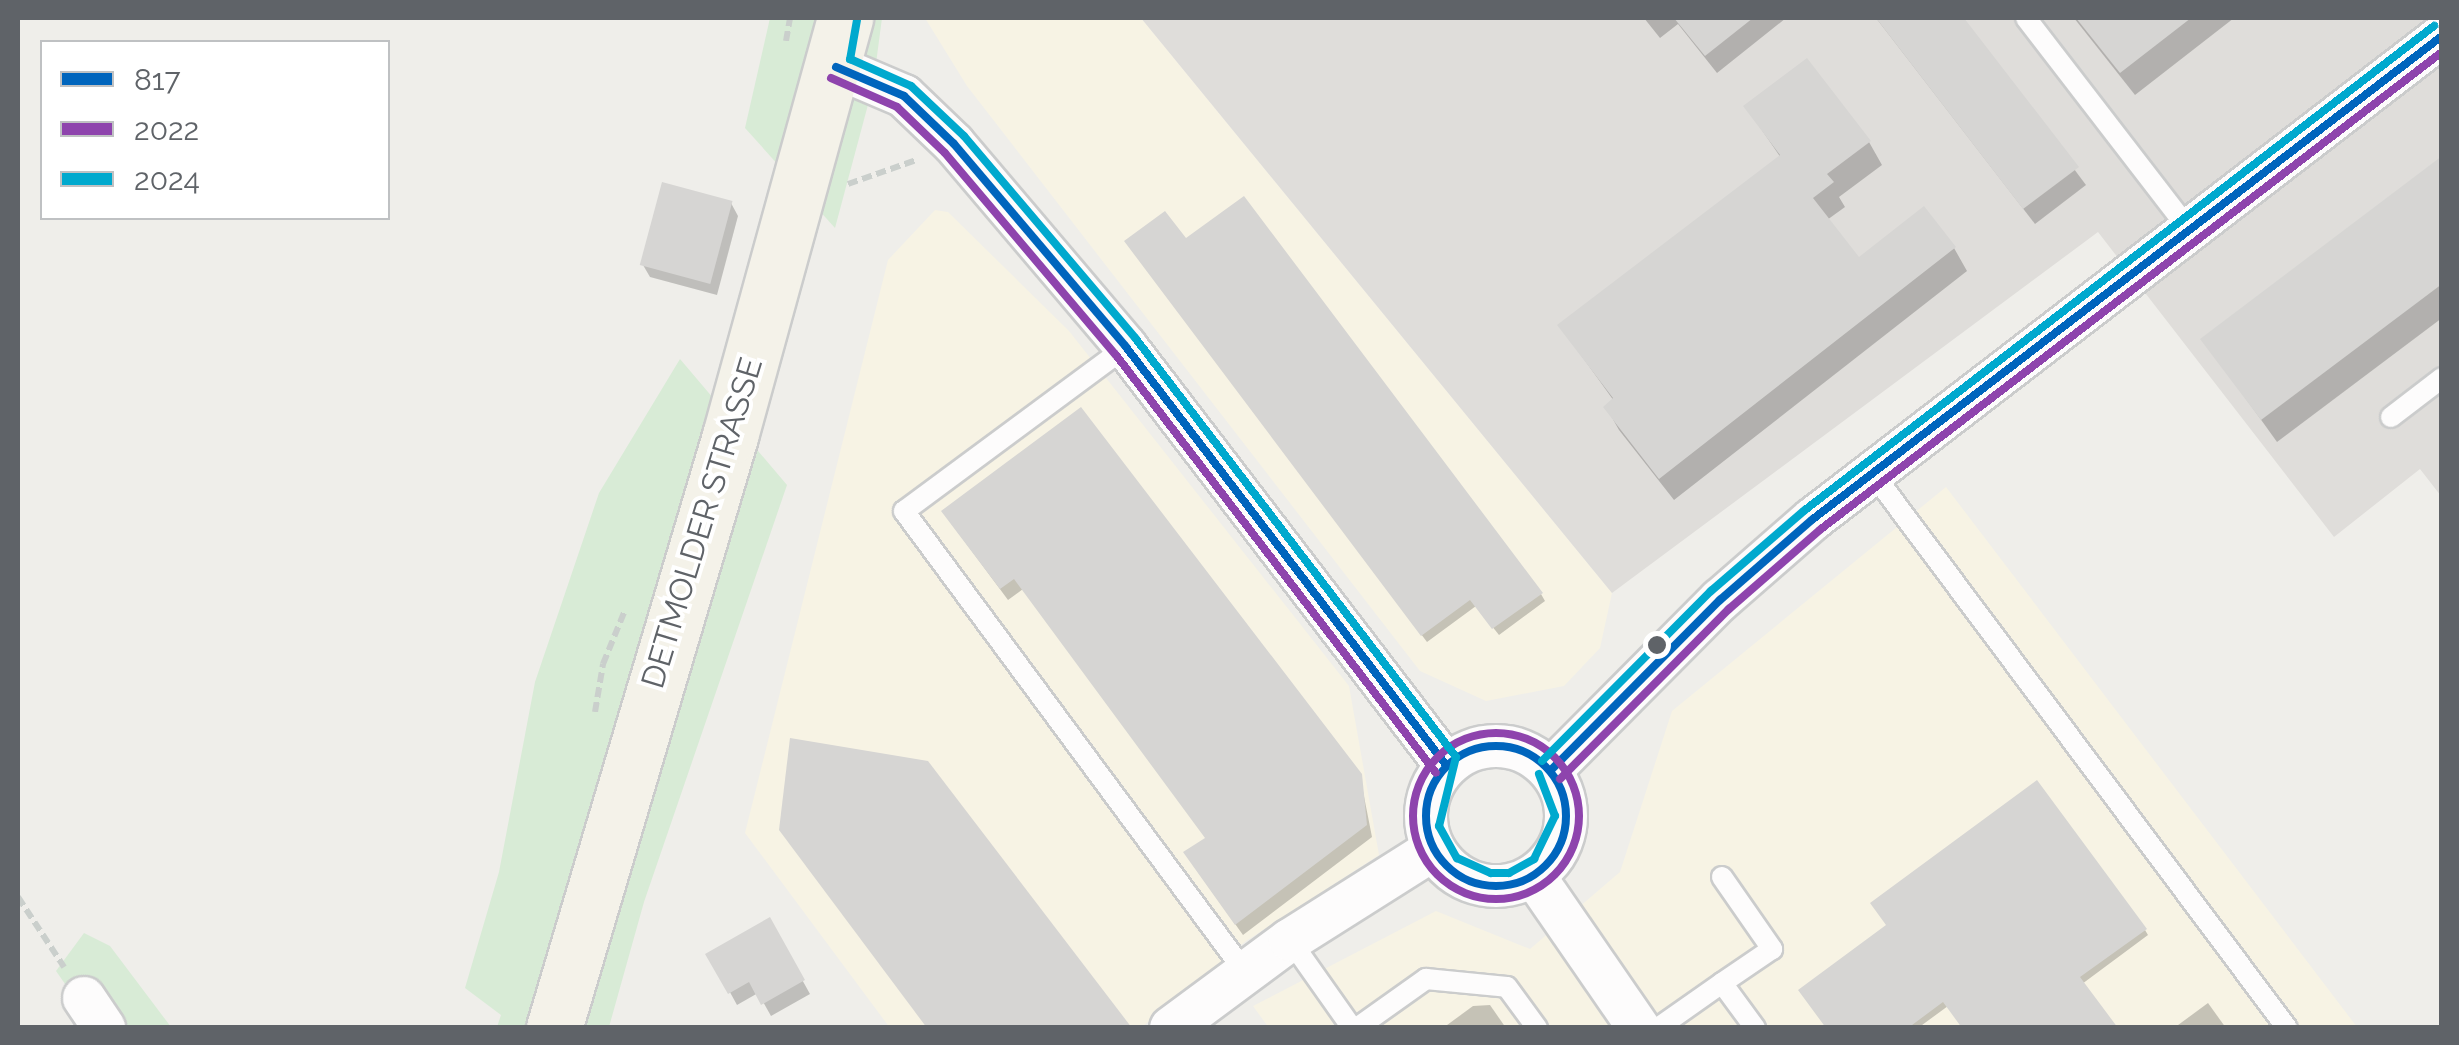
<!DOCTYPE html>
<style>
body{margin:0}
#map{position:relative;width:2459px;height:1045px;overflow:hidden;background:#efeeea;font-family:Raleway,sans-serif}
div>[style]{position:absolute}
.commercial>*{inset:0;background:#f7f3e4}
.industrial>*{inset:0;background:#dfddda}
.green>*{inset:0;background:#d8ebd6}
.shadow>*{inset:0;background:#0003}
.building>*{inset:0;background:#d6d5d3;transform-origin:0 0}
.path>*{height:6px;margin-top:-3px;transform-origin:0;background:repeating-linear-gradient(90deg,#cacfcc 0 10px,transparent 0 15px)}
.roads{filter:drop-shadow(2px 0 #cbcccc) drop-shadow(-2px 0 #cbcccc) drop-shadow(0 2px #cbcccc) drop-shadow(0 -2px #cbcccc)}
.service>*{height:20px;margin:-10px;padding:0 10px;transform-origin:10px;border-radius:10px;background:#fdfcfc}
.minor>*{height:42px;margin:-21px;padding:0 21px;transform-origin:21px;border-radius:21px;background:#fdfcfc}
.minor>.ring{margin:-21px;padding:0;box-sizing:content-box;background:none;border:42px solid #fdfcfc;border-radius:50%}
.primary>*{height:55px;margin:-27.5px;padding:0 27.5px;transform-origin:27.5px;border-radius:27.5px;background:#f4f2e9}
.bus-1>*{height:8px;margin:-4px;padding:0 4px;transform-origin:4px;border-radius:4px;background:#0065bd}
.bus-1>.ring{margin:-4px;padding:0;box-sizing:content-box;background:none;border:8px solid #0065bd;border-radius:50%}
.bus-2>*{height:8px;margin:-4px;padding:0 4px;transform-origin:4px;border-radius:4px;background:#8e44ad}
.bus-2>.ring{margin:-4px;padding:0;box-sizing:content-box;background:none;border:8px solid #8e44ad;border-radius:50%}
.bus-3>*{height:8px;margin:-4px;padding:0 4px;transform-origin:4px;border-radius:4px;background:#00a9ce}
.dots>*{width:28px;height:28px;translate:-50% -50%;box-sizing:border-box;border:5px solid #fff;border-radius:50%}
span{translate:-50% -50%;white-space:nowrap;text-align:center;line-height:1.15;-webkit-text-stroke:8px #fff;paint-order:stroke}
.street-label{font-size:32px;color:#5f6368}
.frame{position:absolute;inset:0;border:20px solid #5f6368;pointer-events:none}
.legend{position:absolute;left:40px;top:40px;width:350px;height:180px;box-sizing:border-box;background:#fff;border:2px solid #bfc1c3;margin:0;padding:12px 18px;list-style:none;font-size:30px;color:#5f6368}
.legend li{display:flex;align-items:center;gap:20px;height:50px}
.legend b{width:50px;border:2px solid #bfc1c3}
</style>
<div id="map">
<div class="commercial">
<div style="clip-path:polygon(925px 18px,1141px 18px,1612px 593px,1600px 648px,1564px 686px,1486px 701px,1420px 671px,967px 86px)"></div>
<div style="clip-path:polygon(935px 210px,948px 212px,1069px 331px,1349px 686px,1379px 855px,1246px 941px,1142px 1027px,890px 1028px,745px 833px,888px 260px)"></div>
<div style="clip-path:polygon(1946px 487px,2357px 1027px,1269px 1028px,1253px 1006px,1436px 911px,1530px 949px,1620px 872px,1672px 711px)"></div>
</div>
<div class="industrial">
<div style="clip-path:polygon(1141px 18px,2441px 18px,2441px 496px,2420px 469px,2334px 537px,2098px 232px,1612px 593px)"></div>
</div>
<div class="green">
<div style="clip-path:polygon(770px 18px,882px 18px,873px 86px,835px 228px,745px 128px)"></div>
<div style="clip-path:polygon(680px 359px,787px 485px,644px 902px,609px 1027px,497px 1027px,501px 1015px,465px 988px,499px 872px,535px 682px,599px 493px)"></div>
<div style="clip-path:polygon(84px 933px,110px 946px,171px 1027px,95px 1027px,56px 971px)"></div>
</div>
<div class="shadow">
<div style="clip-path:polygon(1644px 18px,1786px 18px,1717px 73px,1678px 24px,1660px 38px)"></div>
<div style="clip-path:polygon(1876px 18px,1961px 18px,2086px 185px,2035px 224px)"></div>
<div style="clip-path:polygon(2074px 18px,2234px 18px,2135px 95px)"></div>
<div style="clip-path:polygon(1746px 107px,1869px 142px,1882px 165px,1839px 197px,1845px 207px,1827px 220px,1858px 260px,1954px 248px,1967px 271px,1674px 500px,1619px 430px,1606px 407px,1614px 401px,1560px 326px,1781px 158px)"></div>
<div style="clip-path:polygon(2442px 159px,2442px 318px,2277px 442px,2203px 339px)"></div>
<div style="clip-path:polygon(731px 203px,738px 216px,717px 295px,650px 277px,643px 265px)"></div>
<div style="clip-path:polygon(1185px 242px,1541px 594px,1545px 601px,1499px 635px,1476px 606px,1427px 642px,1132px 249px)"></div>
<div style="clip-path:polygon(951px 523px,1360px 776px,1372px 837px,1243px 935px,1193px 865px,1207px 839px,1023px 589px,1008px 600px)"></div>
<div style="clip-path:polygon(769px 920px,810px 994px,771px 1016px,758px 993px,737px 1005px,709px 954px)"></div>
<div style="clip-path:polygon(2145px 930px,2148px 935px,2082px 984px,1948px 1006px,1918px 1028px,1828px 1028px)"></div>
<div style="clip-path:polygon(2208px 1003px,2226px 1028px,2174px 1028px)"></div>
<div style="clip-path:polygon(1490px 1005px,1506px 1028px,1443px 1028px,1473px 1006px)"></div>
</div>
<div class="building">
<div style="clip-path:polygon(1674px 18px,1753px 18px,1705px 56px)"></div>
<div style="clip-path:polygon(1876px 18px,1964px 18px,2079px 167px,2023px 209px)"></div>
<div style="clip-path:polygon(2076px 18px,2191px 18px,2120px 73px)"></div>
<div style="clip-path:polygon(1807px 58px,1871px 141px,1827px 174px,1834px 182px,1813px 198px,1859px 257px,1924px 206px,1956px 247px,1659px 479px,1603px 407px,1613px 398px,1557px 325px,1780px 155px,1743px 106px)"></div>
<div style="clip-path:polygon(2442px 156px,2442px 284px,2261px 420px,2200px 339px)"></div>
<div style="left:662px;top:182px;width:73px;height:86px;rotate:15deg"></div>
<div style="clip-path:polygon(1244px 196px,1543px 593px,1492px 629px,1470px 600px,1421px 636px,1124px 241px,1165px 211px,1186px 238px)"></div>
<div style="clip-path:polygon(1081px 407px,1362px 774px,1367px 825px,1235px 925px,1183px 852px,1205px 838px,1014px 579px,1000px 589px,941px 511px)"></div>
<div style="clip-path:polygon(790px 738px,928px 761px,1132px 1028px,927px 1028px,779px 830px)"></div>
<div style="clip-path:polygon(2037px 780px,2147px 929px,2080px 977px,2118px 1028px,1962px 1028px,1943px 1002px,1908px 1028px,1826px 1028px,1798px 990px,1886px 925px,1870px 903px)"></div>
<div style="clip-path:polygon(770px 917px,805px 980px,761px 1005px,749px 982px,728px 994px,705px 954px)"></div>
</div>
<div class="path">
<div style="left:786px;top:41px;width:23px;rotate:-80deg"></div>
<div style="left:848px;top:184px;width:72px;rotate:-19.4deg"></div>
<div style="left:595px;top:712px;width:49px;rotate:-80.5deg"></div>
<div style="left:603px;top:664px;width:58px;rotate:-67.8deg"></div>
<div style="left:18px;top:897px;width:84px;rotate:56.7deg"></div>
</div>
<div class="roads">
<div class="service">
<div style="left:2026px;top:18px;width:265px;rotate:52.4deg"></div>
<div style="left:1126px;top:347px;width:276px;rotate:143.5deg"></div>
<div style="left:904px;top:511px;width:573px;rotate:53.51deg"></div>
<div style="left:2391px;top:417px;width:64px;rotate:-37.4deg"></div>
<div style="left:1874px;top:475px;width:690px;rotate:53.25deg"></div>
<div style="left:1722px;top:877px;width:88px;rotate:55.2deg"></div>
<div style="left:1772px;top:949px;width:60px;rotate:145.8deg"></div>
<div style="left:1722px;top:983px;width:56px;rotate:53.7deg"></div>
<div style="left:1290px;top:940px;width:108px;rotate:54.8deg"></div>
<div style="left:1357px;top:1028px;width:85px;rotate:-35.4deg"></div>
<div style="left:1426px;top:979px;width:81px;rotate:5.6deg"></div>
<div style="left:1507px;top:987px;width:51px;rotate:53.8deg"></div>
<div style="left:1658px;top:1028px;width:78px;rotate:-35.1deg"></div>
</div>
<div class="minor">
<div style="left:836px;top:67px;width:74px;rotate:23.1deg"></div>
<div style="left:904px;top:96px;width:69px;rotate:43.8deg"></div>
<div style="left:954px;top:144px;width:266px;rotate:49.7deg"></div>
<div style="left:1126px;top:347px;width:526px;rotate:52.56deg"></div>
<div class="ring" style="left:1426px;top:746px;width:98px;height:98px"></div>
<div style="left:1551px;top:770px;width:240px;rotate:-45.2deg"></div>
<div style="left:1720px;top:600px;width:123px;rotate:-41.1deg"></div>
<div style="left:1813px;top:519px;width:793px;rotate:-37.52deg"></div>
<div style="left:1534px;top:876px;width:185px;rotate:55.4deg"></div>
<div style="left:84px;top:998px;width:36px;rotate:56deg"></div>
<div style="left:1171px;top:1028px;width:148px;rotate:-36.5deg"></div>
<div style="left:1290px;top:940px;width:170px;rotate:-32.3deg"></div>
</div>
<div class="primary">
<div style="left:554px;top:1028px;width:618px;rotate:-73.44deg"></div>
<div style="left:730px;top:436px;width:434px;rotate:-74.6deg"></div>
</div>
</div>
<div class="bus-1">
<div style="left:836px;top:67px;width:74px;rotate:23.1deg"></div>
<div style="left:904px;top:96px;width:69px;rotate:43.8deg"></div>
<div style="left:954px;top:144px;width:266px;rotate:49.7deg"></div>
<div style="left:1126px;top:347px;width:526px;rotate:52.56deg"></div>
<div class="ring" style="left:1426px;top:746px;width:132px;height:132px"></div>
<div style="left:1551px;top:770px;width:240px;rotate:-45.2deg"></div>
<div style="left:1720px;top:600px;width:123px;rotate:-41.1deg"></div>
<div style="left:1813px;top:519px;width:793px;rotate:-37.52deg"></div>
</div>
<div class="bus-2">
<div style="left:831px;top:78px;width:72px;rotate:23.7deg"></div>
<div style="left:897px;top:107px;width:66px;rotate:43.8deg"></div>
<div style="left:945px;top:153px;width:265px;rotate:49.8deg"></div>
<div style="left:1116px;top:355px;width:526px;rotate:52.56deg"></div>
<div class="ring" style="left:1413px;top:733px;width:158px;height:158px"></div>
<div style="left:1560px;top:779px;width:240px;rotate:-45.2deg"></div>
<div style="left:1729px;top:609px;width:122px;rotate:-41deg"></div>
<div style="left:1821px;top:529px;width:783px;rotate:-37.53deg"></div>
</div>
<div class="bus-3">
<div style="left:857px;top:20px;width:40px;rotate:100deg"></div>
<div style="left:850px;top:59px;width:67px;rotate:23.9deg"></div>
<div style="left:911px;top:86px;width:73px;rotate:43.3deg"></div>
<div style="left:964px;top:136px;width:266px;rotate:49.7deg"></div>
<div style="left:1136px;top:339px;width:526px;rotate:52.56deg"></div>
<div style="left:1456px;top:757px;width:71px;rotate:103.8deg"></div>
<div style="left:1439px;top:826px;width:37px;rotate:61deg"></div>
<div style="left:1457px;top:858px;width:37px;rotate:24deg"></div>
<div style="left:1491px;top:873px;width:18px"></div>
<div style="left:1509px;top:873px;width:29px;rotate:-29deg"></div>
<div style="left:1534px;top:859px;width:48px;rotate:-64deg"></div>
<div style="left:1555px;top:816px;width:45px;rotate:-110.9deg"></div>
<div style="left:1542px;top:761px;width:240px;rotate:-45.2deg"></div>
<div style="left:1711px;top:591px;width:124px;rotate:-40.8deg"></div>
<div style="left:1805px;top:510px;width:794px;rotate:-37.58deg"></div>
</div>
<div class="dots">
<div style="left:1657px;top:645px;background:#5f6368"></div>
</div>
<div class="street-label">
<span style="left:702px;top:523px;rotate:-73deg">DETMOLDER STRASSE</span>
</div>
<div class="frame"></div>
<ul class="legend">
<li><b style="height:12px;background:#0065bd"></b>817</li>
<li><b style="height:12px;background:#8e44ad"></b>2022</li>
<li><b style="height:12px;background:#00a9ce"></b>2024</li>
</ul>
</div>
